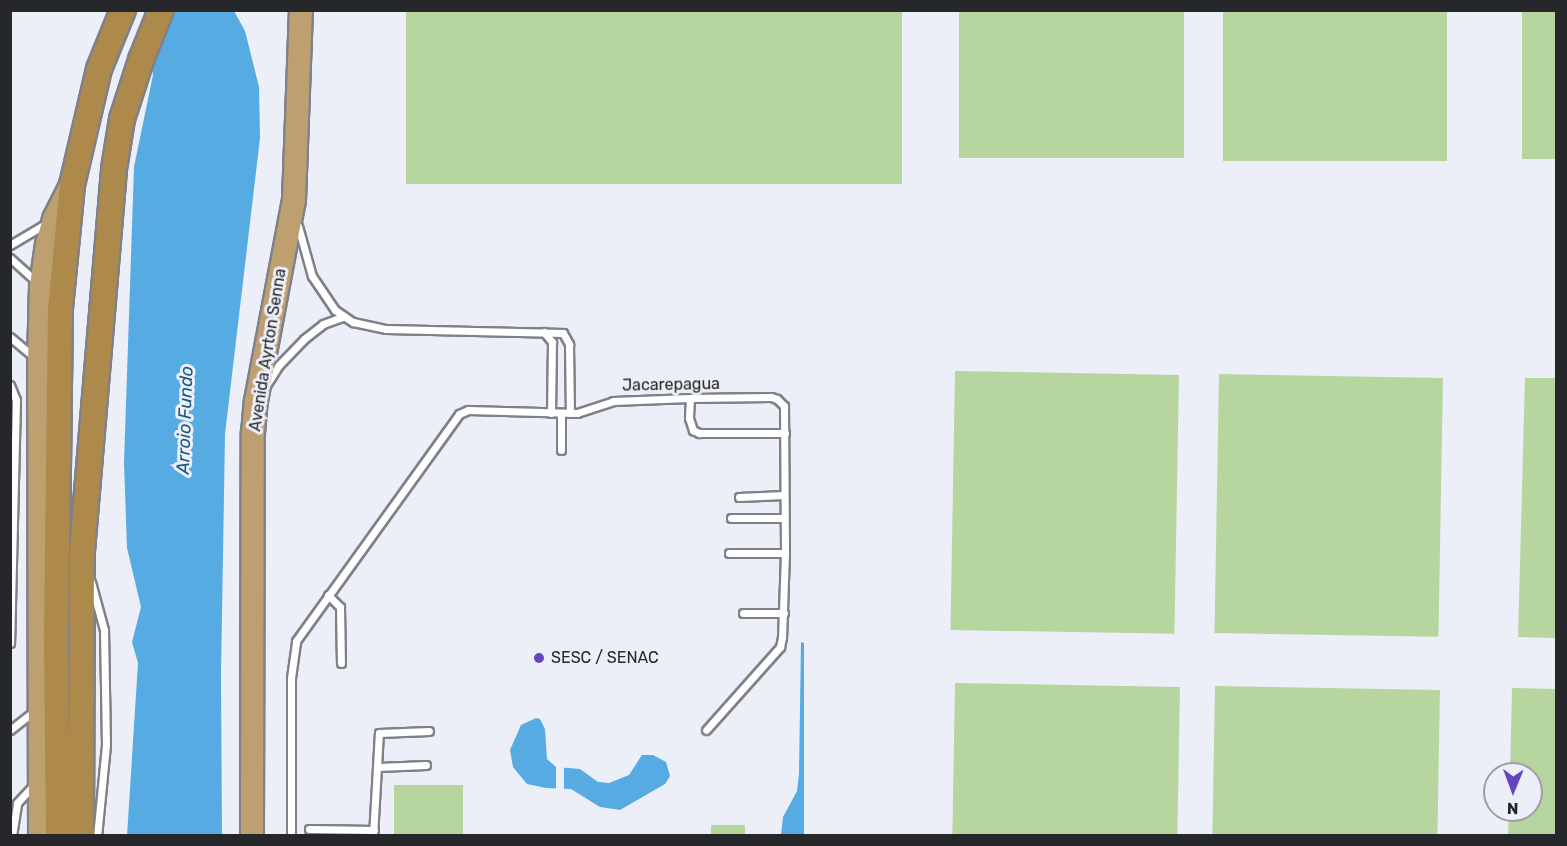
<!DOCTYPE html>
<style>
body{margin:0}
#map{position:relative;width:1567px;height:846px;overflow:hidden;background:#eceef8;font-family:Rubik,sans-serif}
div>[style]{position:absolute}
.green>*{inset:0;background:#b7d69f;transform-origin:0 0}
.water>*{inset:0;background:#55abe2}
.pier>*{inset:0;background:#eceef8;transform-origin:0 0}
.roads{filter:drop-shadow(2px 0 #7f818a) drop-shadow(-2px 0 #7f818a) drop-shadow(0 2px #7f818a) drop-shadow(0 -2px #7f818a)}
.service>*{height:7px;margin:-3.5px;padding:0 3.5px;transform-origin:3.5px;border-radius:3.5px;background:#fff}
.trunk>*{height:22px;margin:-11px;padding:0 11px;transform-origin:11px;border-radius:11px;background:#bea070}
.motorway>*{height:24px;margin:-12px;padding:0 12px;transform-origin:12px;border-radius:12px;background:#ae894c}
.dots>*{width:16px;height:16px;translate:-50% -50%;box-sizing:border-box;border:3px solid #eceef8;border-radius:50%}
span{translate:-50% -50%;white-space:nowrap;text-align:center;line-height:1.15;-webkit-text-stroke:6px #eceef8;paint-order:stroke}
.street-label{font-size:16px;color:#26272a}
.poi-label{font-size:16px;color:#26272a}
.left{translate:0 -50%;text-align:left}
.water-label{font-size:18px;color:#18587e;font-style:italic}
.frame{position:absolute;inset:0;border:12px solid #26272a;pointer-events:none}
.north{position:absolute;left:1483px;top:762px;width:60px;height:60px;box-sizing:border-box;background:#eceef8;border:2px solid #9d9ea6;border-radius:50%;rotate:181deg;font-size:16px;font-weight:700;line-height:24px;text-align:center;color:#26272a}
.north::after{content:'';display:block;margin:auto;width:21px;height:27px;background:#6447c0;clip-path:polygon(50% 0,100% 100%,50% 72%,0 100%)}
</style>
<div id="map">
<div class="green">
<div style="left:406px;top:11px;width:496px;height:173px"></div>
<div style="left:959px;top:11px;width:225px;height:147px"></div>
<div style="left:1223px;top:11px;width:224px;height:150px"></div>
<div style="left:1522px;top:11px;width:34px;height:148px"></div>
<div style="left:955px;top:371px;width:224px;height:259px;rotate:1deg"></div>
<div style="left:1219px;top:374px;width:224px;height:259px;rotate:1deg"></div>
<div style="clip-path:polygon(1525px 378px,1556px 378px,1556px 638px,1518px 637px)"></div>
<div style="left:955px;top:683px;width:225px;height:152px;rotate:1deg"></div>
<div style="left:1215px;top:686px;width:225px;height:149px;rotate:1deg"></div>
<div style="clip-path:polygon(1512px 688px,1556px 689px,1556px 835px,1508px 835px,1509px 810px,1531px 810px,1531px 774px,1510px 774px)"></div>
<div style="left:394px;top:785px;width:69px;height:50px"></div>
<div style="left:711px;top:825px;width:34px;height:10px"></div>
</div>
<div class="water">
<div style="clip-path:polygon(144px 11px,234px 11px,245px 31px,259px 87px,260px 138px,225px 434px,221px 674px,222px 835px,127px 836px,138px 663px,132px 642px,141px 607px,127px 548px,124px 463px,134px 167px,153px 75px)"></div>
<div style="clip-path:polygon(801px 642px,804px 643px,804px 835px,781px 835px,783px 817px,797px 791px,799px 774px)"></div>
<div style="clip-path:polygon(536px 718px,540px 719px,545px 729px,547px 759px,556px 767px,580px 769px,598px 782px,609px 783px,629px 775px,642px 755px,653px 755px,666px 762px,670px 776px,665px 784px,620px 810px,600px 807px,571px 789px,546px 788px,527px 784px,513px 767px,510px 750px,521px 725px)"></div>
</div>
<div class="pier">
<div style="left:556px;top:767px;width:8px;height:24px"></div>
</div>
<div class="roads">
<div class="service">
<div style="left:298px;top:226px;width:52px;rotate:74.4deg"></div>
<div style="left:312px;top:276px;width:41px;rotate:55.9deg"></div>
<div style="left:335px;top:310px;width:22px;rotate:34deg"></div>
<div style="left:353px;top:322px;width:34px;rotate:12deg"></div>
<div style="left:386px;top:329px;width:177px;rotate:1.3deg"></div>
<div style="left:563px;top:333px;width:13px;rotate:61deg"></div>
<div style="left:569px;top:344px;width:69px;rotate:89.2deg"></div>
<div style="left:10px;top:245px;width:43px;rotate:-30.7deg"></div>
<div style="left:10px;top:258px;width:38px;rotate:42deg"></div>
<div style="left:544px;top:332px;width:13px;rotate:51deg"></div>
<div style="left:552px;top:342px;width:71px;rotate:90.8deg"></div>
<div style="left:10px;top:337px;width:31px;rotate:40deg"></div>
<div style="left:267px;top:384px;width:22px;rotate:-58deg"></div>
<div style="left:279px;top:365px;width:36px;rotate:-46deg"></div>
<div style="left:304px;top:339px;width:24px;rotate:-38deg"></div>
<div style="left:323px;top:324px;width:20px;rotate:-20deg"></div>
<div style="left:10px;top:385px;width:16px;rotate:68deg"></div>
<div style="left:16px;top:400px;width:243px;rotate:91.4deg"></div>
<div style="left:690px;top:398px;width:20px;rotate:93deg"></div>
<div style="left:689px;top:418px;width:13px;rotate:72deg"></div>
<div style="left:693px;top:430px;width:7px;rotate:27deg"></div>
<div style="left:699px;top:433px;width:86px"></div>
<div style="left:561px;top:450px;width:37px;rotate:-90deg"></div>
<div style="left:739px;top:497px;width:45px;rotate:-2.5deg"></div>
<div style="left:731px;top:518px;width:53px"></div>
<div style="left:729px;top:553px;width:56px"></div>
<div style="left:91px;top:582px;width:50px;rotate:74.8deg"></div>
<div style="left:104px;top:630px;width:115px;rotate:89deg"></div>
<div style="left:106px;top:745px;width:91px;rotate:95.6deg"></div>
<div style="left:328px;top:595px;width:17px;rotate:45deg"></div>
<div style="left:340px;top:607px;width:56px;rotate:89deg"></div>
<div style="left:743px;top:613px;width:41px"></div>
<div style="left:10px;top:730px;width:31px;rotate:-38deg"></div>
<div style="left:378px;top:767px;width:48px;rotate:-2.4deg"></div>
<div style="left:309px;top:829px;width:65px;rotate:0.9deg"></div>
<div style="left:12px;top:836px;width:33px;rotate:-81deg"></div>
<div style="left:17px;top:803px;width:25px;rotate:-47deg"></div>
<div style="left:291px;top:836px;width:158px;rotate:-90deg"></div>
<div style="left:291px;top:678px;width:37px;rotate:-82deg"></div>
<div style="left:296px;top:641px;width:279px;rotate:-54.3deg"></div>
<div style="left:459px;top:414px;width:10px;rotate:-24deg"></div>
<div style="left:468px;top:410px;width:109px;rotate:1.6deg"></div>
<div style="left:577px;top:413px;width:38px;rotate:-18deg"></div>
<div style="left:613px;top:401px;width:77px;rotate:-2.2deg"></div>
<div style="left:690px;top:398px;width:81px;rotate:-0.7deg"></div>
<div style="left:771px;top:397px;width:6px;rotate:18deg"></div>
<div style="left:777px;top:399px;width:10px;rotate:45deg"></div>
<div style="left:784px;top:406px;width:147px;rotate:89.6deg"></div>
<div style="left:785px;top:553px;width:84px;rotate:92deg"></div>
<div style="left:782px;top:637px;width:10px;rotate:101deg"></div>
<div style="left:780px;top:647px;width:111px;rotate:131.7deg"></div>
<div style="left:373px;top:836px;width:103px;rotate:-86.7deg"></div>
<div style="left:379px;top:733px;width:50px;rotate:-2.3deg"></div>
</div>
<div class="trunk">
<div style="left:40px;top:836px;width:474px;rotate:-90.1deg"></div>
<div style="left:39px;top:362px;width:76px;rotate:-88.5deg"></div>
<div style="left:41px;top:286px;width:42px;rotate:-81.9deg"></div>
<div style="left:47px;top:244px;width:26px;rotate:-74deg"></div>
<div style="left:54px;top:219px;width:37px;rotate:-63deg"></div>
<div style="left:252px;top:836px;width:403px;rotate:-89.9deg"></div>
<div style="left:253px;top:433px;width:32px;rotate:-85deg"></div>
<div style="left:256px;top:401px;width:205px;rotate:-79.3deg"></div>
<div style="left:294px;top:200px;width:190px;rotate:-87.9deg"></div>
</div>
<div class="motorway">
<div style="left:58px;top:836px;width:204px;rotate:-90.6deg"></div>
<div style="left:56px;top:632px;width:324px;rotate:-89.3deg"></div>
<div style="left:60px;top:308px;width:124px;rotate:-84.4deg"></div>
<div style="left:72px;top:185px;width:119px;rotate:-76.9deg"></div>
<div style="left:99px;top:69px;width:64px;rotate:-67.9deg"></div>
<div style="left:81px;top:836px;width:285px;rotate:-89.8deg"></div>
<div style="left:82px;top:551px;width:383px;rotate:-85.2deg"></div>
<div style="left:114px;top:169px;width:51px;rotate:-80.9deg"></div>
<div style="left:122px;top:119px;width:62px;rotate:-72.1deg"></div>
<div style="left:141px;top:60px;width:54px;rotate:-68.2deg"></div>
</div>
</div>
<div class="dots">
<div style="left:539px;top:658px;background:#6447c0"></div>
</div>
<div class="street-label">
<span style="left:268px;top:350px;rotate:-81deg">Avenida Ayrton Senna</span>
<span style="left:671px;top:385px;rotate:-1deg">Jacarepagua</span>
</div>
<div class="poi-label">
<span class="left" style="left:551px;top:658px">SESC / SENAC</span>
</div>
<div class="water-label">
<span style="left:185px;top:420px;rotate:-88deg">Arroio Fundo</span>
</div>
<div class="frame"></div>
<div class="north">N</div>
</div>
